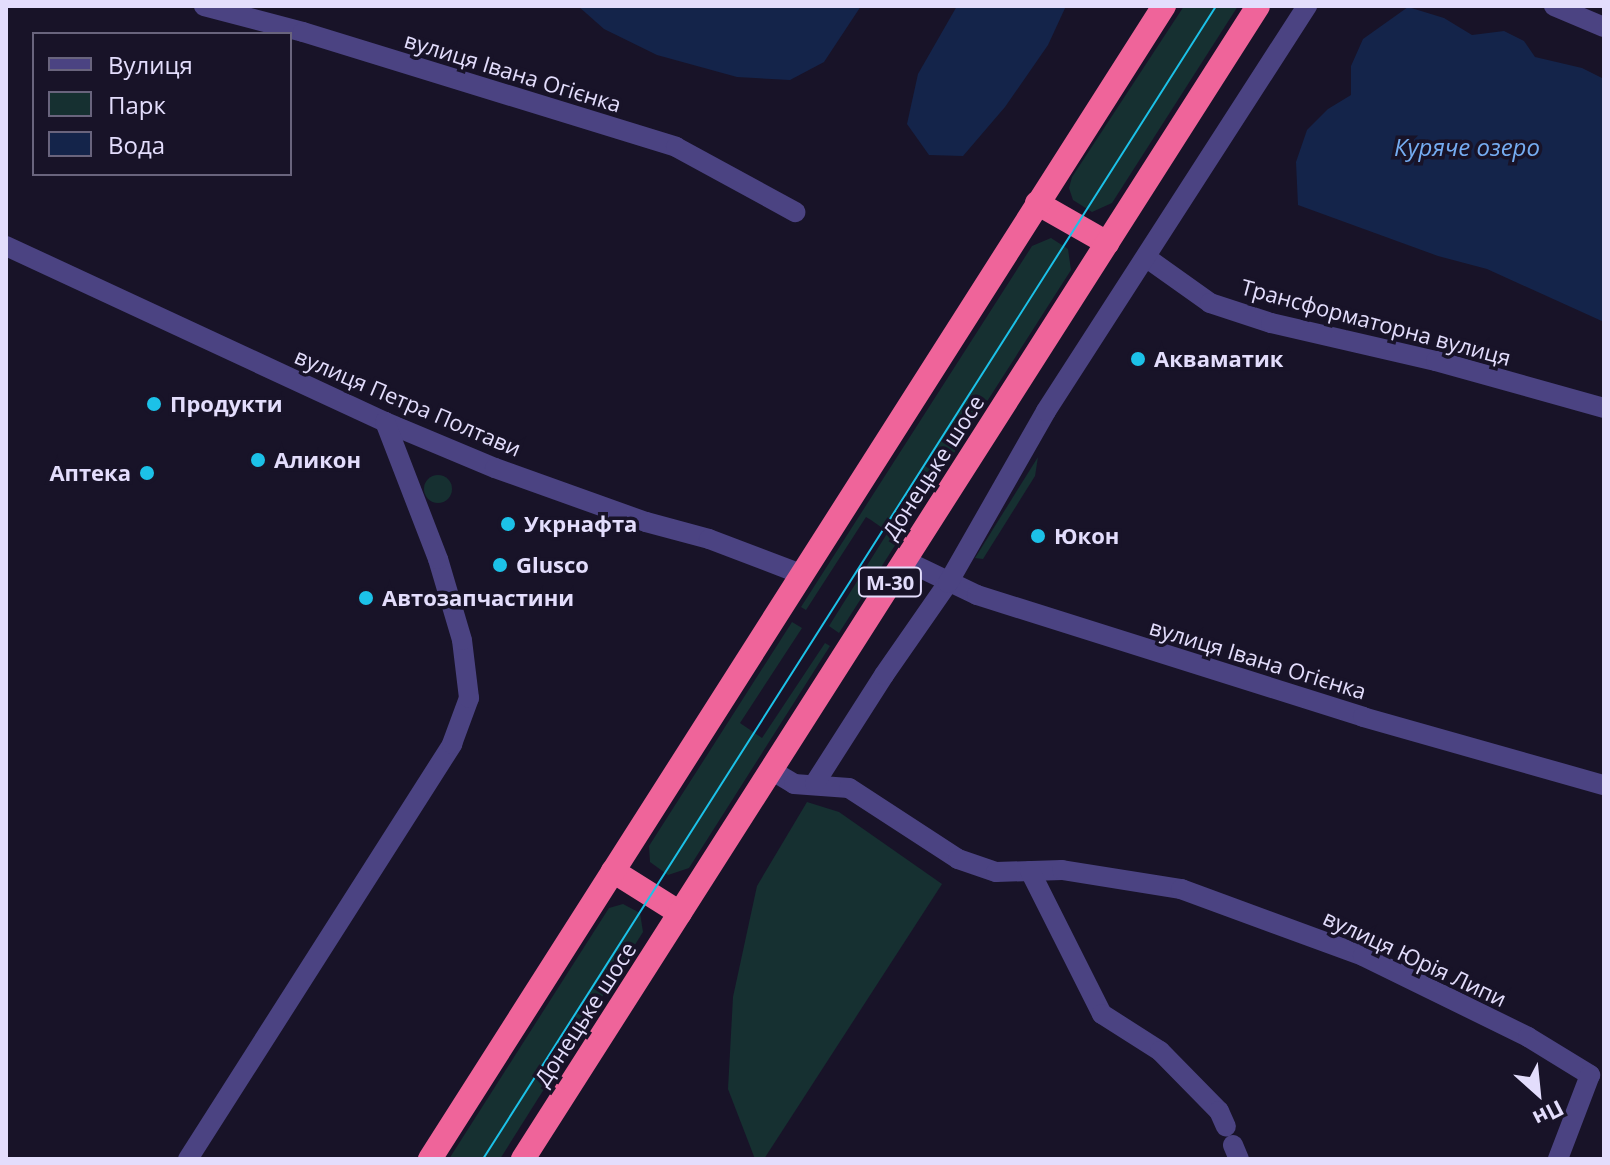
<!DOCTYPE html>
<meta charset="utf-8">
<style>
body{margin:0}
#map{position:relative;width:1610px;height:1165px;overflow:hidden;background:#181328;font-family:"Open Sans",sans-serif}
div>[style]{position:absolute}
.green>*{inset:0;background:#163031}
.round{border-radius:50%}
.water>*{inset:0;background:#14244a}
.minor>*{height:20px;margin:-10px;padding:0 10px;transform-origin:10px;border-radius:10px;background:#4b4382}
.highway>*{height:24px;margin:-12px;padding:0 12px;transform-origin:12px;border-radius:12px;background:#ef649a}
.tram>*{height:2px;margin:-1px;padding:0 1px;transform-origin:1px;border-radius:1px;background:#1cc1e8}
.dots>*{width:22px;height:22px;translate:-50% -50%;box-sizing:border-box;border:4px solid #181328;border-radius:50%}
span{translate:-50% -50%;white-space:nowrap;text-align:center;line-height:1.15;-webkit-text-stroke:7px #181328;paint-order:stroke}
.shield-label span{padding:2px 6px;background:#181328;border:2px solid;border-radius:6px;-webkit-text-stroke-width:0}
.shield-label{font-size:20px;color:#e3ddfc;font-weight:700}
.street-label{font-size:22px;color:#e3ddfc}
.poi-label{font-size:22px;color:#e3ddfc;font-weight:700}
.left{translate:0 -50%;text-align:left}
.right{translate:-100% -50%;text-align:right}
.water-label{font-size:24px;color:#75acf1;font-style:italic}
.frame{position:absolute;inset:0;border:8px solid #e3ddfc;pointer-events:none}
.legend{position:absolute;left:32px;top:32px;width:260px;height:144px;box-sizing:border-box;background:#181328;border:2px solid #69647d;margin:0;padding:10px 14px;list-style:none;font-size:24px;color:#e3ddfc}
.legend li{display:flex;align-items:center;gap:16px;height:40px}
.legend b{width:40px;border:2px solid #69647d}
.north{position:absolute;left:1498px;top:1053px;width:80px;height:80px;-webkit-text-stroke:6px #181328;paint-order:stroke;rotate:153deg;font-size:22px;font-weight:700;line-height:32px;text-align:center;color:#e3ddfc}
.north::after{content:'';display:block;margin:auto;width:28px;height:36px;background:#e3ddfc;clip-path:polygon(50% 0,100% 100%,50% 72%,0 100%)}
</style>
<div id="map">
<div class="green">
<div style="clip-path:polygon(1184px 6px,1238px 6px,1112px 203px,1092px 212px,1073px 200px,1069px 188px,1072px 177px)"></div>
<div style="clip-path:polygon(1051px 238px,1068px 249px,1071px 270px,839px 633px,829px 626px,888px 532px,871px 520px,866px 517px,806px 610px,801px 607px,1032px 246px)"></div>
<div style="clip-path:polygon(1038px 457px,1035px 476px,983px 559px,975px 558px)"></div>
<div class="round" style="left:424px;top:475px;width:28px;height:28px"></div>
<div style="clip-path:polygon(792px 622px,802px 628px,740px 723px,762px 738px,825px 643px,830px 646px,689px 868px,668px 875px,650px 862px,649px 846px)"></div>
<div style="clip-path:polygon(807px 802px,839px 812px,942px 884px,764px 1159px,755px 1159px,728px 1089px,733px 997px,757px 886px)"></div>
<div style="clip-path:polygon(623px 904px,640px 913px,643px 932px,500px 1159px,449px 1159px,609px 908px)"></div>
</div>
<div class="water">
<div style="clip-path:polygon(578px 6px,861px 6px,824px 62px,790px 80px,737px 77px,657px 55px,604px 29px)"></div>
<div style="clip-path:polygon(957px 6px,1066px 6px,1048px 45px,1005px 107px,963px 156px,929px 155px,907px 124px,918px 74px)"></div>
<div style="clip-path:polygon(1408px 7px,1444px 18px,1472px 35px,1504px 31px,1524px 41px,1535px 57px,1582px 68px,1604px 79px,1604px 322px,1487px 269px,1438px 256px,1298px 205px,1296px 162px,1307px 130px,1328px 109px,1351px 95px,1351px 66px,1363px 39px)"></div>
</div>
<div class="minor">
<div style="left:204px;top:6px;width:102px;rotate:14.7deg"></div>
<div style="left:303px;top:32px;width:390px;rotate:17.1deg"></div>
<div style="left:676px;top:147px;width:136px;rotate:28.6deg"></div>
<div style="left:1554px;top:6px;width:54px;rotate:22.8deg"></div>
<div style="left:6px;top:246px;width:418px;rotate:24.9deg"></div>
<div style="left:385px;top:422px;width:119px;rotate:22.7deg"></div>
<div style="left:495px;top:468px;width:160px;rotate:19.7deg"></div>
<div style="left:646px;top:522px;width:65px;rotate:15.1deg"></div>
<div style="left:709px;top:539px;width:98px;rotate:20.8deg"></div>
<div style="left:1147px;top:258px;width:77px;rotate:35.5deg"></div>
<div style="left:1210px;top:303px;width:64px;rotate:18.2deg"></div>
<div style="left:1271px;top:323px;width:169px;rotate:13deg"></div>
<div style="left:1436px;top:361px;width:174px;rotate:15.6deg"></div>
<div style="left:904px;top:560px;width:81px;rotate:25.6deg"></div>
<div style="left:977px;top:595px;width:405px;rotate:17.5deg"></div>
<div style="left:1363px;top:717px;width:250px;rotate:15.8deg"></div>
<div style="left:771px;top:770px;width:27px;rotate:31deg"></div>
<div style="left:794px;top:784px;width:55px;rotate:4.2deg"></div>
<div style="left:849px;top:788px;width:130px;rotate:33.1deg"></div>
<div style="left:958px;top:859px;width:40px;rotate:18.9deg"></div>
<div style="left:996px;top:872px;width:66px;rotate:-1.7deg"></div>
<div style="left:1062px;top:870px;width:121px;rotate:9.1deg"></div>
<div style="left:1181px;top:889px;width:194px;rotate:20.2deg"></div>
<div style="left:1363px;top:956px;width:184px;rotate:26.1deg"></div>
<div style="left:1528px;top:1037px;width:73px;rotate:31.5deg"></div>
<div style="left:1590px;top:1075px;width:90px;rotate:110.9deg"></div>
<div style="left:815px;top:783px;width:128px;rotate:-57.4deg"></div>
<div style="left:884px;top:675px;width:112px;rotate:-55.2deg"></div>
<div style="left:948px;top:583px;width:198px;rotate:-60.3deg"></div>
<div style="left:1046px;top:411px;width:482px;rotate:-57.2deg"></div>
<div style="left:1030px;top:871px;width:160px;rotate:63.3deg"></div>
<div style="left:1102px;top:1014px;width:69px;rotate:32.5deg"></div>
<div style="left:1160px;top:1051px;width:84px;rotate:45.5deg"></div>
<div style="left:1219px;top:1111px;width:17px;rotate:66deg"></div>
<div style="left:1233px;top:1145px;width:15px;rotate:67deg"></div>
<div style="left:188px;top:1159px;width:492px;rotate:-57.5deg"></div>
<div style="left:452px;top:744px;width:49px;rotate:-69.7deg"></div>
<div style="left:469px;top:698px;width:58px;rotate:-96.9deg"></div>
<div style="left:462px;top:640px;width:84px;rotate:-106.5deg"></div>
<div style="left:438px;top:559px;width:147px;rotate:-111.1deg"></div>
</div>
<div class="highway">
<div style="left:1037px;top:203px;width:81px;rotate:29.7deg"></div>
<div style="left:613px;top:871px;width:79px;rotate:32.1deg"></div>
<div style="left:430px;top:1159px;width:1367px;rotate:-57.52deg"></div>
<div style="left:523px;top:1159px;width:1367px;rotate:-57.48deg"></div>
</div>
<div class="tram">
<div style="left:483px;top:1159px;width:1366px;rotate:-57.55deg"></div>
</div>
<div class="dots">
<div style="left:1138px;top:359px;background:#1cc1e8"></div>
<div style="left:154px;top:404px;background:#1cc1e8"></div>
<div style="left:258px;top:460px;background:#1cc1e8"></div>
<div style="left:147px;top:473px;background:#1cc1e8"></div>
<div style="left:508px;top:524px;background:#1cc1e8"></div>
<div style="left:1038px;top:536px;background:#1cc1e8"></div>
<div style="left:500px;top:565px;background:#1cc1e8"></div>
<div style="left:366px;top:598px;background:#1cc1e8"></div>
</div>
<div class="shield-label">
<span style="left:890px;top:582px">М-30</span>
</div>
<div class="street-label">
<span style="left:513px;top:72px;rotate:17deg">вулиця Івана Огієнка</span>
<span style="left:1376px;top:322px;rotate:15deg">Трансформаторна вулиця</span>
<span style="left:408px;top:402px;rotate:23deg">вулиця Петра Полтави</span>
<span style="left:933px;top:467px;rotate:-57deg">Донецьке шосе</span>
<span style="left:1258px;top:659px;rotate:17deg">вулиця Івана Огієнка</span>
<span style="left:1415px;top:958px;rotate:25deg">вулиця Юрія Липи</span>
<span style="left:585px;top:1014px;rotate:-57deg">Донецьке шосе</span>
</div>
<div class="poi-label">
<span class="left" style="left:1154px;top:359px">Акваматик</span>
<span class="left" style="left:170px;top:404px">Продукти</span>
<span class="left" style="left:274px;top:460px">Аликон</span>
<span class="right" style="left:131px;top:473px">Аптека</span>
<span class="left" style="left:524px;top:524px">Укрнафта</span>
<span class="left" style="left:1054px;top:536px">Юкон</span>
<span class="left" style="left:516px;top:565px">Glusco</span>
<span class="left" style="left:382px;top:598px">Автозапчастини</span>
</div>
<div class="water-label">
<span style="left:1467px;top:147px">Куряче озеро</span>
</div>
<div class="frame"></div>
<ul class="legend">
<li><b style="height:10px;background:#4b4382"></b>Вулиця</li>
<li><b style="height:22px;background:#163031"></b>Парк</li>
<li><b style="height:22px;background:#14244a"></b>Вода</li>
</ul>
<div class="north">Пн</div>
</div>
